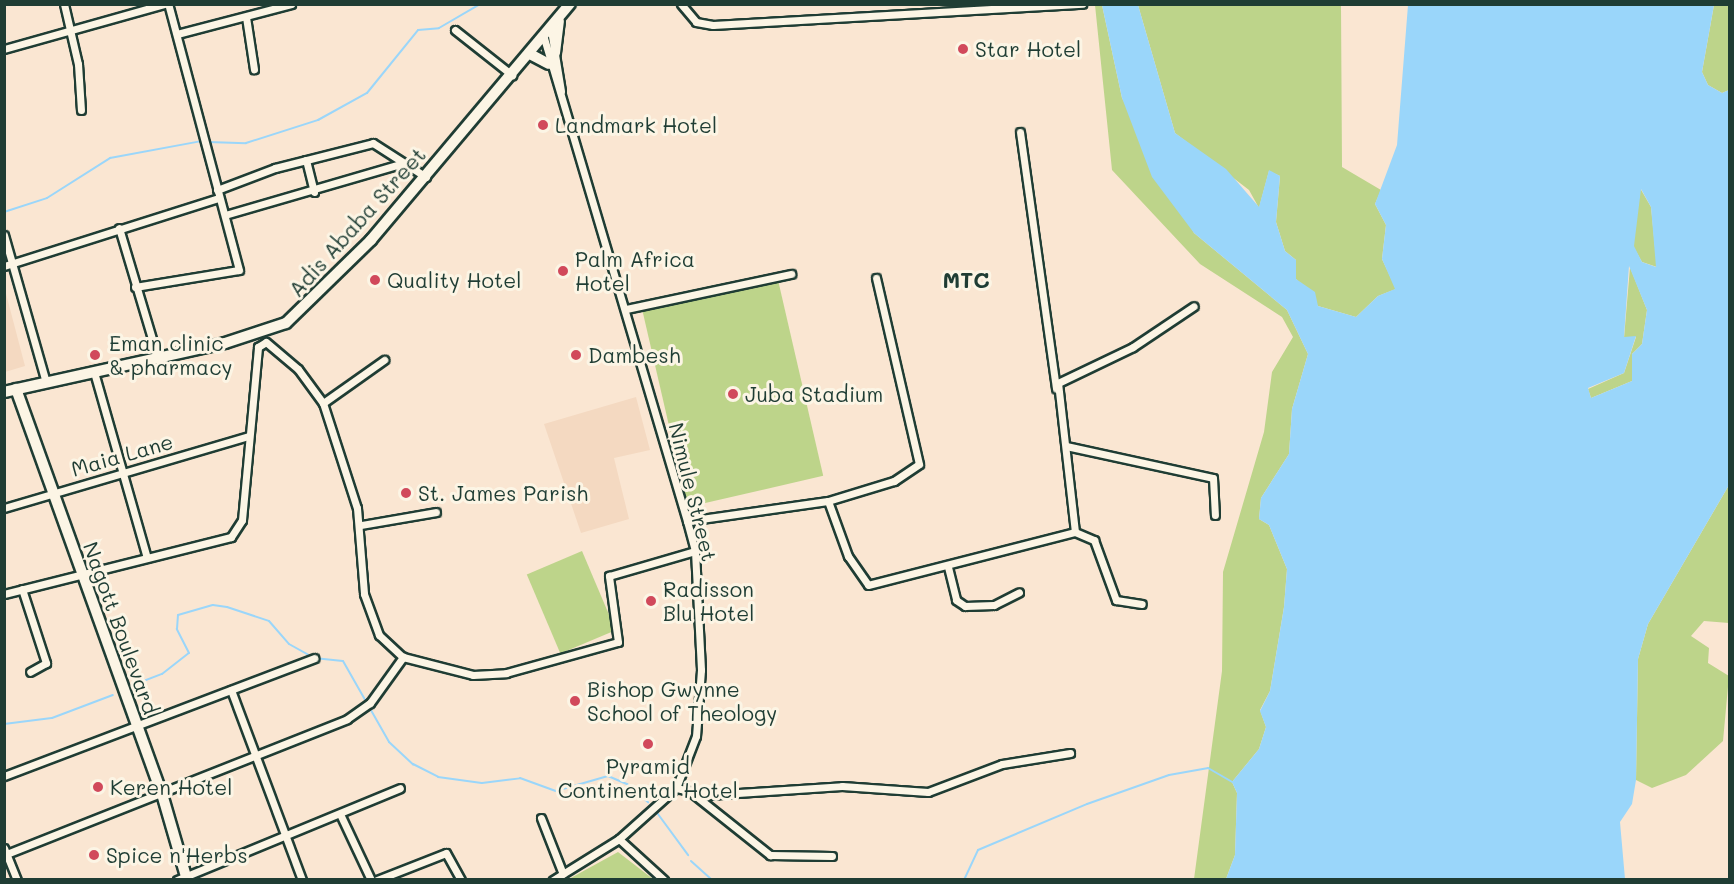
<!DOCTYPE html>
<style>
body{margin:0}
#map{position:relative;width:1734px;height:884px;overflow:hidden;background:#fae6d2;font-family:Mali,sans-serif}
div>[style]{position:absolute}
.built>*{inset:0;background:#f4d9c1}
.green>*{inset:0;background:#bdd48a;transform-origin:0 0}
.water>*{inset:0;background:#9ad6fa}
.stream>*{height:2px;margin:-1px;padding:0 1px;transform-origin:1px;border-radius:1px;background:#9ad6fa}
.roads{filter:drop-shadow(2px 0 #1f3d34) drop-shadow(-2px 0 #1f3d34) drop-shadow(0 2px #1f3d34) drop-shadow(0 -2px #1f3d34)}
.street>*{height:7px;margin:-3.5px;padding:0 3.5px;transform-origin:3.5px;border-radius:3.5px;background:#fcf5e5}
.secondary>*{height:10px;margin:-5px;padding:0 5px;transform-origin:5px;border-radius:5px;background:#fcf5e5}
.dots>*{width:16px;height:16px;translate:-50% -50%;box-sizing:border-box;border:3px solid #fcf5e5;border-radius:50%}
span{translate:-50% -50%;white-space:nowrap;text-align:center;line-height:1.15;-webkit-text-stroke:6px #fcf5e5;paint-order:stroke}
.poi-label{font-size:21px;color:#1f3d34}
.left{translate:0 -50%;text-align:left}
.street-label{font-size:21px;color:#1f3d34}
.neighbourhood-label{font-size:22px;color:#1f3d34;font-weight:700}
.frame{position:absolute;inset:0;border:6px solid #1f3d34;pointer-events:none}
</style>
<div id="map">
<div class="built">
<div style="clip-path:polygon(4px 286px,25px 366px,5px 372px,4px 372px)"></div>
<div style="clip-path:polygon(636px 397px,650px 450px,614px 458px,629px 519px,581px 533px,544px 424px)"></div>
</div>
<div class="green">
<div style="clip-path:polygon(1095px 5px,1102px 5px,1122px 98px,1194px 233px,1287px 310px,1308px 354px,1292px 409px,1289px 454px,1261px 498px,1259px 519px,1269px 525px,1287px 569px,1284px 607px,1270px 691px,1260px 710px,1266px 727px,1259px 749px,1232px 782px,1237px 793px,1235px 855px,1226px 879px,1194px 879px,1222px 671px,1223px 572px,1264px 432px,1272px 372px,1293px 337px,1282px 317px,1200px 264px,1112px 170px)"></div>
<div style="clip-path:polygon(1138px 5px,1341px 5px,1342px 167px,1381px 190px,1375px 204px,1386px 225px,1382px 259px,1396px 289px,1378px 296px,1356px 317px,1318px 306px,1296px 279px,1296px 260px,1285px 251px,1276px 222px,1280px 176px,1269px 171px,1259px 208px,1249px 190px,1175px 133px)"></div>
<div style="clip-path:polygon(1714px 5px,1729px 5px,1729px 90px,1722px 93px,1708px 85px,1702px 72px)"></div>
<div style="clip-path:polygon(1640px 188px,1651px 207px,1657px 267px,1642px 262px,1633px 246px)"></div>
<div style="clip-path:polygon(1630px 267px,1647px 310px,1642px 344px,1632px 354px,1632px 381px,1591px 398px,1588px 389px,1624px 373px,1636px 337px,1624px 338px)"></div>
<div style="left:778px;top:280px;width:201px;height:139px;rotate:77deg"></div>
<div style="clip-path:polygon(1729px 485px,1729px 623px,1704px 621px,1691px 636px,1709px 648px,1708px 663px,1729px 676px,1723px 741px,1686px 775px,1652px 788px,1636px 780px,1638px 659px,1648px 624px)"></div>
<div style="left:582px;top:551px;width:86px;height:60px;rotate:67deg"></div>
<div style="clip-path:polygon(618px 852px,653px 879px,569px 879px)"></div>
</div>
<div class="water">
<div style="clip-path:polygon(evenodd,1102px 5px,1138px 5px,1175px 133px,1226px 169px,1259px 207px,1269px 170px,1280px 176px,1276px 222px,1285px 251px,1296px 260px,1296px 279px,1315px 292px,1318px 306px,1356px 317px,1378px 296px,1395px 289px,1382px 259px,1386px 225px,1375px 204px,1397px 145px,1408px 5px,1714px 5px,1702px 72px,1708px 85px,1722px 93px,1729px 90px,1729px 485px,1648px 624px,1638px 659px,1636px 780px,1632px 804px,1620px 822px,1625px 879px,1226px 879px,1235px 855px,1237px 793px,1232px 782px,1259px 749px,1266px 727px,1260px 711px,1270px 691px,1284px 607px,1287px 569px,1269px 525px,1259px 519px,1261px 498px,1289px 454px,1292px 409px,1308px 354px,1287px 310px,1194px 233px,1152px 177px,1122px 98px,1102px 5px,1641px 189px,1651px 207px,1656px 267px,1642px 262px,1634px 246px,1641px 189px,1102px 5px,1629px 266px,1647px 310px,1642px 344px,1632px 354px,1632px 381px,1591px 398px,1588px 388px,1624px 373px,1636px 336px,1624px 337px,1629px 266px)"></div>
</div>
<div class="stream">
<div style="left:208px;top:142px;width:38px;rotate:2deg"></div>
<div style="left:246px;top:143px;width:76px;rotate:-17.7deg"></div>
<div style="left:318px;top:120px;width:56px;rotate:-28.9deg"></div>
<div style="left:367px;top:93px;width:81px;rotate:-51deg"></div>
<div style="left:418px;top:30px;width:21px;rotate:-5deg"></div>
<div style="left:439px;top:28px;width:48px;rotate:-30.3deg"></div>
<div style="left:4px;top:212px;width:45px;rotate:-18deg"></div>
<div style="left:47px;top:198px;width:75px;rotate:-32.4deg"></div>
<div style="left:110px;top:158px;width:94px;rotate:-10.5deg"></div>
<div style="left:133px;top:685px;width:31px;rotate:-21deg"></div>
<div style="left:162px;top:674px;width:34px;rotate:-38deg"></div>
<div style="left:189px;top:653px;width:27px;rotate:-117deg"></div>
<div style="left:177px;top:629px;width:14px;rotate:-86deg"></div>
<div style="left:178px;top:615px;width:36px;rotate:-16deg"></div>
<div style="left:213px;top:605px;width:14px;rotate:8deg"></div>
<div style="left:227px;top:607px;width:44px;rotate:18.4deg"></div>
<div style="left:269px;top:621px;width:30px;rotate:49deg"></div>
<div style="left:289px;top:644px;width:29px;rotate:29deg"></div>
<div style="left:314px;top:658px;width:29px;rotate:6deg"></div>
<div style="left:343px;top:661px;width:93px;rotate:60.4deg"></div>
<div style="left:389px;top:742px;width:33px;rotate:43deg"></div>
<div style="left:413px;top:764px;width:28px;rotate:27deg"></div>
<div style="left:438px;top:777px;width:44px;rotate:7.8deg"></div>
<div style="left:482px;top:783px;width:38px;rotate:-7deg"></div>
<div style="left:520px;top:778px;width:38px;rotate:20deg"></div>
<div style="left:556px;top:791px;width:54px;rotate:-16.1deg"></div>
<div style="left:608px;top:776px;width:21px;rotate:23deg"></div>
<div style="left:627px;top:784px;width:28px;rotate:41deg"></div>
<div style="left:4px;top:724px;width:48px;rotate:-7.1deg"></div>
<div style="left:52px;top:718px;width:65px;rotate:-20.7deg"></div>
<div style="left:655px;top:810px;width:56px;rotate:53.7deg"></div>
<div style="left:691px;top:861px;width:28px;rotate:42deg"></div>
<div style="left:964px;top:880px;width:33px;rotate:-65deg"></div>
<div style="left:978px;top:850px;width:118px;rotate:-22.9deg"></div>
<div style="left:1087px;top:804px;width:87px;rotate:-19.5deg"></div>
<div style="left:1169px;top:775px;width:40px;rotate:-10deg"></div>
<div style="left:1208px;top:768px;width:28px;rotate:30deg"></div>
</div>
<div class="roads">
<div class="street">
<div style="left:64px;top:4px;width:62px;rotate:76.9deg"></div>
<div style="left:78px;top:64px;width:46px;rotate:86.3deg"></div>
<div style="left:681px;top:4px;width:23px;rotate:50deg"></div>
<div style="left:696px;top:22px;width:17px;rotate:10deg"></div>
<div style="left:713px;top:25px;width:370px;rotate:-3.3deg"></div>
<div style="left:246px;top:17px;width:53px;rotate:81.3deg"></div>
<div style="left:455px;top:30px;width:73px;rotate:38.3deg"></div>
<div style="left:551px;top:30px;width:62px;rotate:80.7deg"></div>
<div style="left:177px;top:34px;width:118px;rotate:-14.7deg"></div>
<div style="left:544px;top:38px;width:504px;rotate:73.51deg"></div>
<div style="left:687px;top:521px;width:31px;rotate:75deg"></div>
<div style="left:695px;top:551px;width:119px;rotate:87.1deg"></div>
<div style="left:701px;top:670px;width:66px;rotate:94.3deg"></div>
<div style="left:696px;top:736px;width:56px;rotate:111deg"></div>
<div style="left:676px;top:788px;width:76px;rotate:138.2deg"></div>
<div style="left:619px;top:839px;width:78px;rotate:148.2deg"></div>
<div style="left:4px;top:49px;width:166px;rotate:-15.7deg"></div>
<div style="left:1020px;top:132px;width:259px;rotate:82deg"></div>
<div style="left:306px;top:160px;width:33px;rotate:76deg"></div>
<div style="left:217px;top:190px;width:62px;rotate:-20.8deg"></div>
<div style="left:275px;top:168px;width:101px;rotate:-14.3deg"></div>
<div style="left:373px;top:143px;width:63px;rotate:32.7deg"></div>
<div style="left:225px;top:215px;width:183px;rotate:-16.2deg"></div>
<div style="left:119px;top:228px;width:137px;rotate:73.4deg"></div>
<div style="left:4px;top:235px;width:153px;rotate:74.1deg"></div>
<div style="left:4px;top:266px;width:225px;rotate:-17.6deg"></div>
<div style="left:135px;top:287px;width:105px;rotate:-9.3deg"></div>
<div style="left:239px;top:270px;width:275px;rotate:-104.9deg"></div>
<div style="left:626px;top:309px;width:169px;rotate:-12deg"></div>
<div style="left:94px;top:372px;width:193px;rotate:74.1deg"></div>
<div style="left:323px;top:403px;width:75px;rotate:-35.2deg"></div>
<div style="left:1066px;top:446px;width:150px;rotate:12.3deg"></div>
<div style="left:1213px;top:478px;width:37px;rotate:87deg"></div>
<div style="left:828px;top:501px;width:59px;rotate:70deg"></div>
<div style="left:848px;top:556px;width:35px;rotate:55deg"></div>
<div style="left:868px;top:585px;width:214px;rotate:-14.4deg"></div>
<div style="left:1075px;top:532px;width:150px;rotate:-96.5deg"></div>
<div style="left:1058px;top:383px;width:83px;rotate:-25.6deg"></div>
<div style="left:1133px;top:347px;width:73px;rotate:-33.9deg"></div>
<div style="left:4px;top:508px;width:255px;rotate:-16.4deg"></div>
<div style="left:687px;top:521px;width:142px;rotate:-8.1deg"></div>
<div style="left:828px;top:501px;width:69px;rotate:-16.9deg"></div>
<div style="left:894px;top:481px;width:30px;rotate:-34deg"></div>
<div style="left:919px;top:464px;width:191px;rotate:-103deg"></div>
<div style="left:361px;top:525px;width:76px;rotate:-9.8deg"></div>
<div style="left:1075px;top:532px;width:21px;rotate:23deg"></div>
<div style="left:1094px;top:540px;width:64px;rotate:69.9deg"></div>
<div style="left:1116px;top:600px;width:26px;rotate:9deg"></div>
<div style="left:948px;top:567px;width:34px;rotate:76deg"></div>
<div style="left:956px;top:600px;width:11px;rotate:34deg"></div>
<div style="left:965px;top:606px;width:29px;rotate:-2deg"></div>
<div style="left:994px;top:605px;width:28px;rotate:-27deg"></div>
<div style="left:22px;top:589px;width:78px;rotate:72deg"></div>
<div style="left:46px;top:663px;width:18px;rotate:151deg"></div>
<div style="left:4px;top:594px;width:234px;rotate:-14.1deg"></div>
<div style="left:231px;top:537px;width:20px;rotate:-57deg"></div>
<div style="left:242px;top:520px;width:174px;rotate:-84.7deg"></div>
<div style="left:258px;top:347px;width:9px;rotate:-32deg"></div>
<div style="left:266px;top:342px;width:42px;rotate:40.2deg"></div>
<div style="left:298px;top:369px;width:42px;rotate:53.7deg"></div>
<div style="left:323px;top:403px;width:110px;rotate:72.1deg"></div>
<div style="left:357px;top:508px;width:86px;rotate:85.3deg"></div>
<div style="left:364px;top:594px;width:44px;rotate:69.9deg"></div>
<div style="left:379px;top:635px;width:33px;rotate:43deg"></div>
<div style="left:403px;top:657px;width:72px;rotate:14.4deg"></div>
<div style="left:473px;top:675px;width:33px;rotate:-3deg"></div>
<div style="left:506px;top:673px;width:116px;rotate:-15.5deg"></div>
<div style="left:618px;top:642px;width:67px;rotate:-97.8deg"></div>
<div style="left:609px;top:576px;width:90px;rotate:-16.2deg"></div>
<div style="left:231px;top:690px;width:203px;rotate:69.5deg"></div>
<div style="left:4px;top:776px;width:332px;rotate:-20.8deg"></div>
<div style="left:676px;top:788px;width:33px;rotate:12deg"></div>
<div style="left:708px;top:795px;width:134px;rotate:-3.8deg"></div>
<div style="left:842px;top:786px;width:86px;rotate:4deg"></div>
<div style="left:928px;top:792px;width:79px;rotate:-20.7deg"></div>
<div style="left:1002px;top:764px;width:69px;rotate:-9.2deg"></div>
<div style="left:692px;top:793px;width:100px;rotate:38.5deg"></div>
<div style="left:770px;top:855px;width:62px;rotate:0.9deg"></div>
<div style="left:340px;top:814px;width:73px;rotate:64.8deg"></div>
<div style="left:541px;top:818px;width:60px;rotate:68.6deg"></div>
<div style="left:619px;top:839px;width:61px;rotate:42.3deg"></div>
<div style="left:4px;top:848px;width:35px;rotate:68deg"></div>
<div style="left:4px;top:855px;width:369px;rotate:-21.6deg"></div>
<div style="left:347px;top:719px;width:28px;rotate:-35deg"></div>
<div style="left:370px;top:703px;width:57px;rotate:-54.3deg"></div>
<div style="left:177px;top:880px;width:241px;rotate:-22.4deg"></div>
<div style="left:377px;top:880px;width:74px;rotate:-21.4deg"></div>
<div style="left:446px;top:853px;width:31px;rotate:61deg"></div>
</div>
<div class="secondary">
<div style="left:555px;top:53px;width:32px;rotate:-83deg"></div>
<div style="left:530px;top:54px;width:21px;rotate:28deg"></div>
<div style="left:16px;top:389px;width:431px;rotate:70.2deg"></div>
<div style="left:162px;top:794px;width:90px;rotate:73.8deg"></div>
<div style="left:4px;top:392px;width:226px;rotate:-12.5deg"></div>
<div style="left:225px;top:343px;width:64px;rotate:-18.2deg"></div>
<div style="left:286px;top:323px;width:119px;rotate:-44.3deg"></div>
<div style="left:371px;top:240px;width:309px;rotate:-49.9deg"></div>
</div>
</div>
<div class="dots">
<div style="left:963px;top:49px;background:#d1495b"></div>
<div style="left:543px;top:125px;background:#d1495b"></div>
<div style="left:563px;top:271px;background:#d1495b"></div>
<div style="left:375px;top:280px;background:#d1495b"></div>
<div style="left:95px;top:355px;background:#d1495b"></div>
<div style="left:576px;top:355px;background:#d1495b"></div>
<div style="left:733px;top:394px;background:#d1495b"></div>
<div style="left:406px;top:493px;background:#d1495b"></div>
<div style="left:651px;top:601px;background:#d1495b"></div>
<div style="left:575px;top:701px;background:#d1495b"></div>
<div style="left:648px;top:744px;background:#d1495b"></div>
<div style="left:98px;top:787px;background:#d1495b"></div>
<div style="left:94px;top:855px;background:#d1495b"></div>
</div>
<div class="poi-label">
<span class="left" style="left:975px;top:49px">Star Hotel</span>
<span class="left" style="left:555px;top:125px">Landmark Hotel</span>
<span class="left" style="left:575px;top:271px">Palm Africa<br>Hotel</span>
<span class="left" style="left:387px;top:280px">Quality Hotel</span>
<span class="left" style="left:109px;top:355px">Eman clinic<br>&amp; pharmacy</span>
<span class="left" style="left:588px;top:355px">Dambesh</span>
<span class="left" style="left:745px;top:394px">Juba Stadium</span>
<span class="left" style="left:418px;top:493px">St. James Parish</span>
<span class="left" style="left:663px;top:601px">Radisson<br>Blu Hotel</span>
<span class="left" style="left:587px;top:701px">Bishop Gwynne<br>School of Theology</span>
<span style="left:648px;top:778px">Pyramid<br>Continental Hotel</span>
<span class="left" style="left:110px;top:787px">Keren Hotel</span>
<span class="left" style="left:106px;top:855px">Spice n'Herbs</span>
</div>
<div class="street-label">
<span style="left:357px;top:222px;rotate:-48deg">Adis Ababa Street</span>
<span style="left:122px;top:455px;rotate:-16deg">Maia Lane</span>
<span style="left:693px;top:492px;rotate:76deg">Nimule Street</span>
<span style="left:121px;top:628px;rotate:70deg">Nagott Boulevard</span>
</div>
<div class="neighbourhood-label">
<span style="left:966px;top:280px">MTC</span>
</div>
<div class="frame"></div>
</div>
